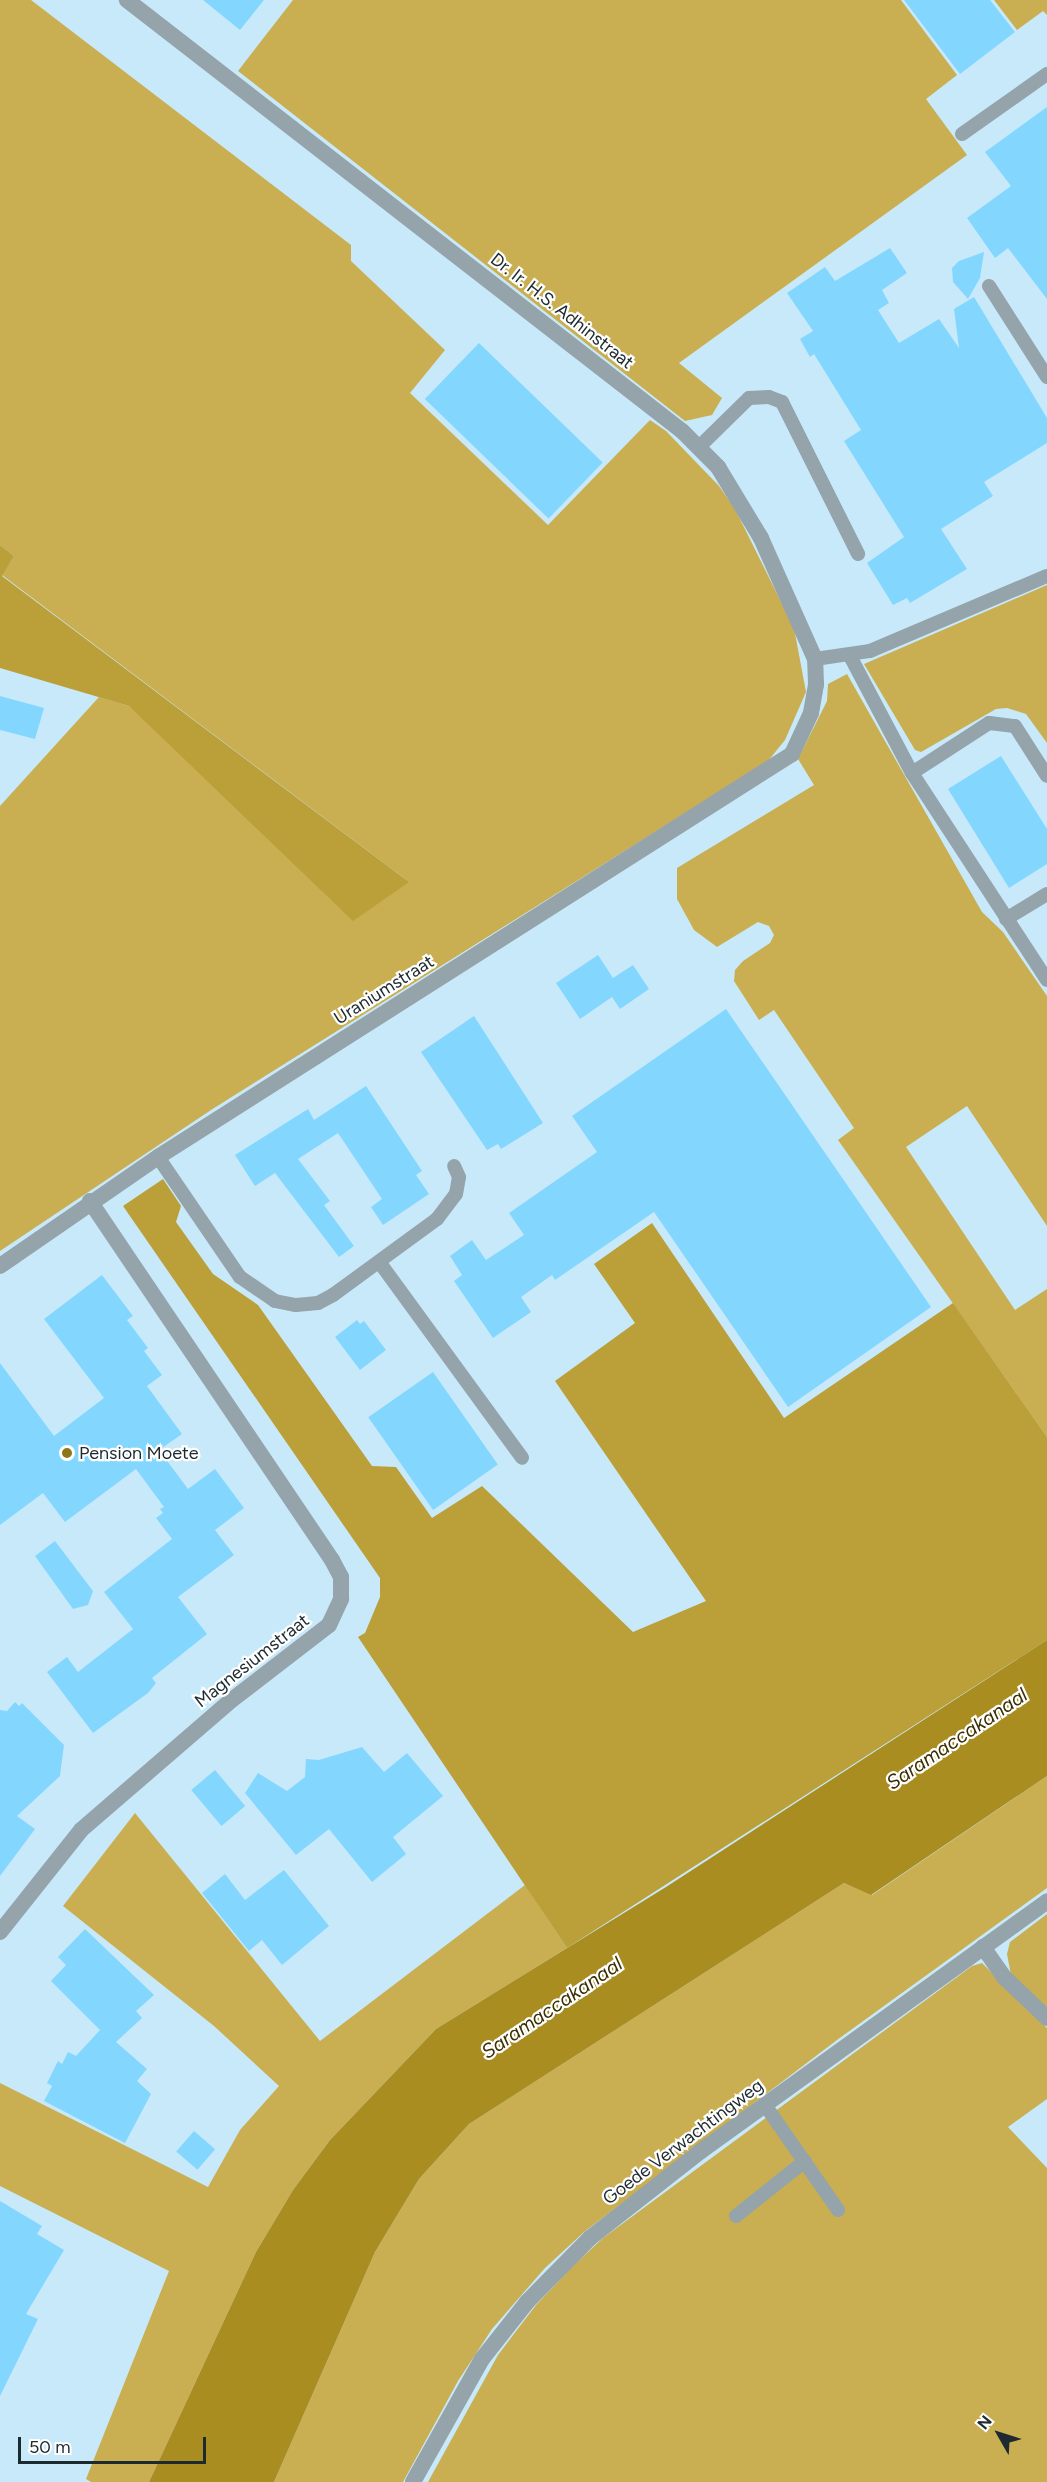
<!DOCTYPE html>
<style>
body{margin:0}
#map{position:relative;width:1047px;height:2482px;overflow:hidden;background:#c8e9fa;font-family:Figtree,sans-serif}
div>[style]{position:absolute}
.green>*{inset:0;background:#c9af51}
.forest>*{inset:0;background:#bb9f39}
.water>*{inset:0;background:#a98d21}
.building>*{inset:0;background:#83d7ff;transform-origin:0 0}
.service>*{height:14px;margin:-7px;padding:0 7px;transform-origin:7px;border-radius:7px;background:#95a3aa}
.minor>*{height:16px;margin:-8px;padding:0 8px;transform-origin:8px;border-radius:8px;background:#95a3aa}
.dots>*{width:16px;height:16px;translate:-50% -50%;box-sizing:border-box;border:3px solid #fff;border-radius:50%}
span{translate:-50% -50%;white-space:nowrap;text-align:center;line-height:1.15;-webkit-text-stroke:4.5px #fff;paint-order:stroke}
.street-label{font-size:18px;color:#1d2a30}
.poi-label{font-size:18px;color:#1d2a30}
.left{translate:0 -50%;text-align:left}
.water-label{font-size:20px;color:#3b3003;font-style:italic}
.north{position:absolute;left:969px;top:2404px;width:60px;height:60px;-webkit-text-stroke:4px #fff;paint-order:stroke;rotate:309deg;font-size:16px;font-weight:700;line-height:24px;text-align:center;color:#1d2a30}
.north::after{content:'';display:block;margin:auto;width:21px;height:27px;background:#1d2a30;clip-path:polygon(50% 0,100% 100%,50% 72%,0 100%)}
.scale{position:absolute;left:18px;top:2437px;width:188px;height:27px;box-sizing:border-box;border:3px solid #1d2a30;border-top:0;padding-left:8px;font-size:18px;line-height:21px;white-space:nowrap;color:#1d2a30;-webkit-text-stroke:4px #fff;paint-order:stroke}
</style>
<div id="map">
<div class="green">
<div style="clip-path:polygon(0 0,31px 0,351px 245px,351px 261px,445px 350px,410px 393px,548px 525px,650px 420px,666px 431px,719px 486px,735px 509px,794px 628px,806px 692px,785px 740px,768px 761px,211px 1110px,0 1251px,0 806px,99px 697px,129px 706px,409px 882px,2px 575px,14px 556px,0 545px)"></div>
<div style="clip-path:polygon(293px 0,901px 0,957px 75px,926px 99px,967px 155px,679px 363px,722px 398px,712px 415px,685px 421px,238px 71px)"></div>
<div style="clip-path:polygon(994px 0,1047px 0,1047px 15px,1043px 11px,1017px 30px)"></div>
<div style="clip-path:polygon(1047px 585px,1047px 743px,1026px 714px,1007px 708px,996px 709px,921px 752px,915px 750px,864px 664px)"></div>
<div style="clip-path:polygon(847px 674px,982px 912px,1003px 932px,1047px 996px,1047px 1226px,967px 1106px,906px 1147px,1015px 1310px,1047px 1289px,1047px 1437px,838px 1140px,854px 1128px,774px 1010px,759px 1020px,734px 981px,735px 970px,743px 961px,770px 943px,774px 935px,769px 926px,758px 922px,717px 947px,694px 930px,677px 899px,677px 868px,814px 785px,798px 759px,827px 701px,828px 684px)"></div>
<div style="clip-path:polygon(1047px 1776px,1047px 1888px,837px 2040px,584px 2232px,545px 2268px,492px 2329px,458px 2381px,403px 2482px,274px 2482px,375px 2252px,419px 2179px,469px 2124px,844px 1883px,872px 1895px)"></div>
<div style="clip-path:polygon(135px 1813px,320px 2041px,525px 1885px,567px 1948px,436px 2029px,330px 2140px,293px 2190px,256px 2252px,149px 2482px,91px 2482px,86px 2479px,169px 2271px,0 2186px,0 2083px,208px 2187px,240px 2130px,279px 2086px,214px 2026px,63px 1906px)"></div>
<div style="clip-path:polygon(1047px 1914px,1047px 2011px,1011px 1975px,1007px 1954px,1010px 1942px)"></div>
<div style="clip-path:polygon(982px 1963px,1047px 2028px,1047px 2099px,1008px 2127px,1047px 2168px,1047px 2482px,428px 2482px,498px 2355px,536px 2305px,573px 2266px,603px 2238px,972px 1966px)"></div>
</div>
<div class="forest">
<div style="clip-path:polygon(0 545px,14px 556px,2px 576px,409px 882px,353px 921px,129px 706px,0 668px)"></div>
<div style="clip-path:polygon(163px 1179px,181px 1206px,176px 1222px,213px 1274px,258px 1305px,372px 1466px,396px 1467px,432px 1518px,482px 1486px,633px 1632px,706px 1601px,555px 1381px,635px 1323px,594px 1264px,652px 1223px,784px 1418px,953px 1303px,1047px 1437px,1047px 1640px,567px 1948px,358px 1637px,365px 1633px,380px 1597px,380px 1578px,123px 1206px)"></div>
</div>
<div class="water">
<div style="clip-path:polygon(1047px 1640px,1047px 1776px,871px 1895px,844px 1883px,469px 2124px,419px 2179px,375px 2252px,274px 2482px,149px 2482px,256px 2252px,293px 2190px,330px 2140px,436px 2029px,666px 1887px)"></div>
</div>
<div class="building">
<div style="clip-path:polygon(203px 0,264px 0,240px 30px)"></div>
<div style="clip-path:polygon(904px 0,990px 0,1015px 32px,960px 74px)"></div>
<div style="clip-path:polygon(1047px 107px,1047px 299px,1008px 248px,995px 258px,967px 218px,1011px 186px,985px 152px)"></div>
<div style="clip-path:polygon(890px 248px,907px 273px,882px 290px,889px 303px,878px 310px,899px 343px,939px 319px,959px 348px,954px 309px,974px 297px,1047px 418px,1047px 443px,984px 482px,993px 496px,941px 529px,967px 569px,910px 603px,907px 598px,893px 605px,867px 563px,904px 537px,844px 441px,861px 430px,814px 354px,810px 357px,800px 339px,813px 331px,787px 293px,825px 267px,835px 281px)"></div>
<div style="clip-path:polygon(984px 252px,980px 278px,968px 299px,953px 282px,952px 268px,959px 261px)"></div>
<div style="left:479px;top:343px;width:172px;height:78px;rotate:44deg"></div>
<div style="clip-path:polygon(0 696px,44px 708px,35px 739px,0 730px)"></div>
<div style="clip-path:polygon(1001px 756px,1047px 829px,1047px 864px,1009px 888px,948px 789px)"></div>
<div style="clip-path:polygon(598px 955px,613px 978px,633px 965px,649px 989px,620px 1009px,612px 997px,580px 1019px,556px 983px)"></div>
<div style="clip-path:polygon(726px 1009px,931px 1307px,788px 1407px,654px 1212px,555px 1280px,552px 1275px,521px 1297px,531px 1312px,493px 1338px,454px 1281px,462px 1275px,450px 1256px,472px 1240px,486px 1260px,524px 1235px,509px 1213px,597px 1152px,572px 1116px)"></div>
<div style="clip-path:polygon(474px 1016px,543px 1123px,501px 1149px,498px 1144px,487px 1150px,421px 1052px)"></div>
<div style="clip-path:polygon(366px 1086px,422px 1171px,416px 1175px,429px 1194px,383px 1225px,371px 1207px,382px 1199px,338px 1133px,298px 1159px,330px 1201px,324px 1205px,354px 1246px,339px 1257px,275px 1173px,255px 1186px,235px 1155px,308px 1109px,314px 1120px)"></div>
<div style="clip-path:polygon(102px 1275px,133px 1316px,127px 1320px,148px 1348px,144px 1351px,162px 1375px,147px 1386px,182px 1434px,159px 1450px,188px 1489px,215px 1469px,244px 1508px,215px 1530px,234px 1555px,178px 1597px,207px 1634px,152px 1678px,156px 1683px,148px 1693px,93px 1733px,47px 1672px,67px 1657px,78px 1672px,133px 1629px,104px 1592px,172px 1539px,156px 1518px,163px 1513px,160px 1509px,164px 1507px,136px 1469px,65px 1522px,43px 1493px,0 1525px,0 1363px,54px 1436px,104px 1398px,44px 1319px)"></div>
<div style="clip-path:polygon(357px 1320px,360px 1324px,364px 1321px,386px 1350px,360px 1370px,335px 1337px)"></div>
<div style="left:433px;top:1372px;width:113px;height:79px;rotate:55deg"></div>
<div style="clip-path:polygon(55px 1541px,93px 1591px,88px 1605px,73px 1609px,35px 1556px)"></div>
<div style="clip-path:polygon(15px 1702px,19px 1706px,22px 1703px,64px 1745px,60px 1776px,17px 1816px,35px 1829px,0 1876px,0 1710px,7px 1711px)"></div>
<div style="clip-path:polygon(362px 1747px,384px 1772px,407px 1753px,443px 1796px,393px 1837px,406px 1854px,372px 1882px,329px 1829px,296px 1855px,245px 1793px,258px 1773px,287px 1791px,305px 1777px,306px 1759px,319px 1760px)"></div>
<div style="left:215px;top:1770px;width:47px;height:31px;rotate:50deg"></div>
<div style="clip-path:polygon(284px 1870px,329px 1926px,282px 1965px,262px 1940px,249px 1951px,202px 1893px,225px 1874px,245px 1900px)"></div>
<div style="clip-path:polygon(85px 1929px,154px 1995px,136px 2011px,142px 2018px,116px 2042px,147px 2069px,137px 2081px,151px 2094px,125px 2143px,44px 2101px,52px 2086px,47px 2083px,58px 2061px,62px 2064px,68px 2052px,76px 2056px,100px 2030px,51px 1981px,66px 1965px,58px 1957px)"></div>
<div style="left:194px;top:2131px;width:28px;height:27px;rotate:41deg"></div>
<div style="clip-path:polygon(0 2201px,42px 2226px,37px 2234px,64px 2250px,26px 2314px,38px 2319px,0 2396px)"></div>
</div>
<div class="service">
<div style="left:962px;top:134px;width:104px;rotate:-35.2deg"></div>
<div style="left:989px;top:286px;width:108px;rotate:57.5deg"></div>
<div style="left:699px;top:447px;width:70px;rotate:-44.4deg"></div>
<div style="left:749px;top:398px;width:20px;rotate:-3deg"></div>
<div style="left:769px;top:397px;width:14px;rotate:21deg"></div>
<div style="left:782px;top:402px;width:170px;rotate:63.4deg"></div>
<div style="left:850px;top:656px;width:132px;rotate:62.1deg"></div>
<div style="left:912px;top:773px;width:247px;rotate:56.9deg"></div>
<div style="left:815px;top:659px;width:56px;rotate:-8.3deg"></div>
<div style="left:870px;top:651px;width:192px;rotate:-23deg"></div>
<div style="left:912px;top:773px;width:92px;rotate:-33deg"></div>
<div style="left:989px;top:723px;width:26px;rotate:7deg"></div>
<div style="left:1015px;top:726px;width:59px;rotate:57.4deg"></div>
<div style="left:1006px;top:919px;width:48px;rotate:-31.4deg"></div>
<div style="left:158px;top:1157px;width:145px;rotate:55.7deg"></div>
<div style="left:240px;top:1277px;width:42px;rotate:34.4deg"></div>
<div style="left:275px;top:1301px;width:21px;rotate:11deg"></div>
<div style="left:296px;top:1305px;width:22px;rotate:-5deg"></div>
<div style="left:318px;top:1303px;width:17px;rotate:-28deg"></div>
<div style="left:333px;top:1295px;width:129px;rotate:-36.2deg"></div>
<div style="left:437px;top:1219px;width:31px;rotate:-53deg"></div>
<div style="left:456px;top:1194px;width:17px;rotate:-80deg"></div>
<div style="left:459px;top:1177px;width:12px;rotate:-114deg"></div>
<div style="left:380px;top:1263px;width:241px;rotate:53.9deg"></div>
<div style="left:765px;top:2105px;width:128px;rotate:55.2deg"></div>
<div style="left:736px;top:2216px;width:88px;rotate:-38.6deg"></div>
</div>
<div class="minor">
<div style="left:0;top:1266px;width:192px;rotate:-34.6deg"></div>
<div style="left:158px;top:1157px;width:751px;rotate:-32.44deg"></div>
<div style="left:792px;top:754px;width:45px;rotate:-65.1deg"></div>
<div style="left:811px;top:713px;width:29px;rotate:-80deg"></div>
<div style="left:816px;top:684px;width:25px;rotate:-92deg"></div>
<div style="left:815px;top:659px;width:133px;rotate:-114.1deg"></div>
<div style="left:761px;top:538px;width:83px;rotate:-121.2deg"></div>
<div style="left:718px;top:467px;width:51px;rotate:-135deg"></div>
<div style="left:682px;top:431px;width:703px;rotate:-142.17deg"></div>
<div style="left:0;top:1932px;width:130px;rotate:-51.5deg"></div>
<div style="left:81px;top:1830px;width:201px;rotate:-40.8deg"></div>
<div style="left:233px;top:1699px;width:121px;rotate:-37.6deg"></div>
<div style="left:329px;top:1625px;width:29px;rotate:-65deg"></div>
<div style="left:341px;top:1599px;width:22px;rotate:-90deg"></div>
<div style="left:341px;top:1577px;width:19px;rotate:-118deg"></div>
<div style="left:332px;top:1560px;width:433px;rotate:-124deg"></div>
<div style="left:983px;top:1947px;width:38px;rotate:55deg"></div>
<div style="left:1005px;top:1978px;width:58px;rotate:43.6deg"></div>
<div style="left:413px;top:2482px;width:141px;rotate:-60.7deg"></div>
<div style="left:482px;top:2359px;width:73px;rotate:-51.7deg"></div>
<div style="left:527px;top:2302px;width:90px;rotate:-45.5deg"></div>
<div style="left:590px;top:2238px;width:141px;rotate:-38.1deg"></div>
<div style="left:701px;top:2151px;width:427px;rotate:-35.8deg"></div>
</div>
<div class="dots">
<div style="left:67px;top:1453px;background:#8e771b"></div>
</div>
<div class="street-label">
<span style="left:562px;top:311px;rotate:38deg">Dr. Ir. H.S. Adhinstraat</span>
<span style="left:384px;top:990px;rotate:-32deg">Uraniumstraat</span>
<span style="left:252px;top:1661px;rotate:-38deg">Magnesiumstraat</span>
<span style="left:683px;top:2142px;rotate:-37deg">Goede Verwachtingweg</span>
</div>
<div class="poi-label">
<span class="left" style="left:79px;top:1453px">Pension Moete</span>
</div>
<div class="water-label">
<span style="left:957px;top:1739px;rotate:-34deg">Saramaccakanaal</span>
<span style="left:552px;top:2008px;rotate:-34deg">Saramaccakanaal</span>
</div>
<div class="north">N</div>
<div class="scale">50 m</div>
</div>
